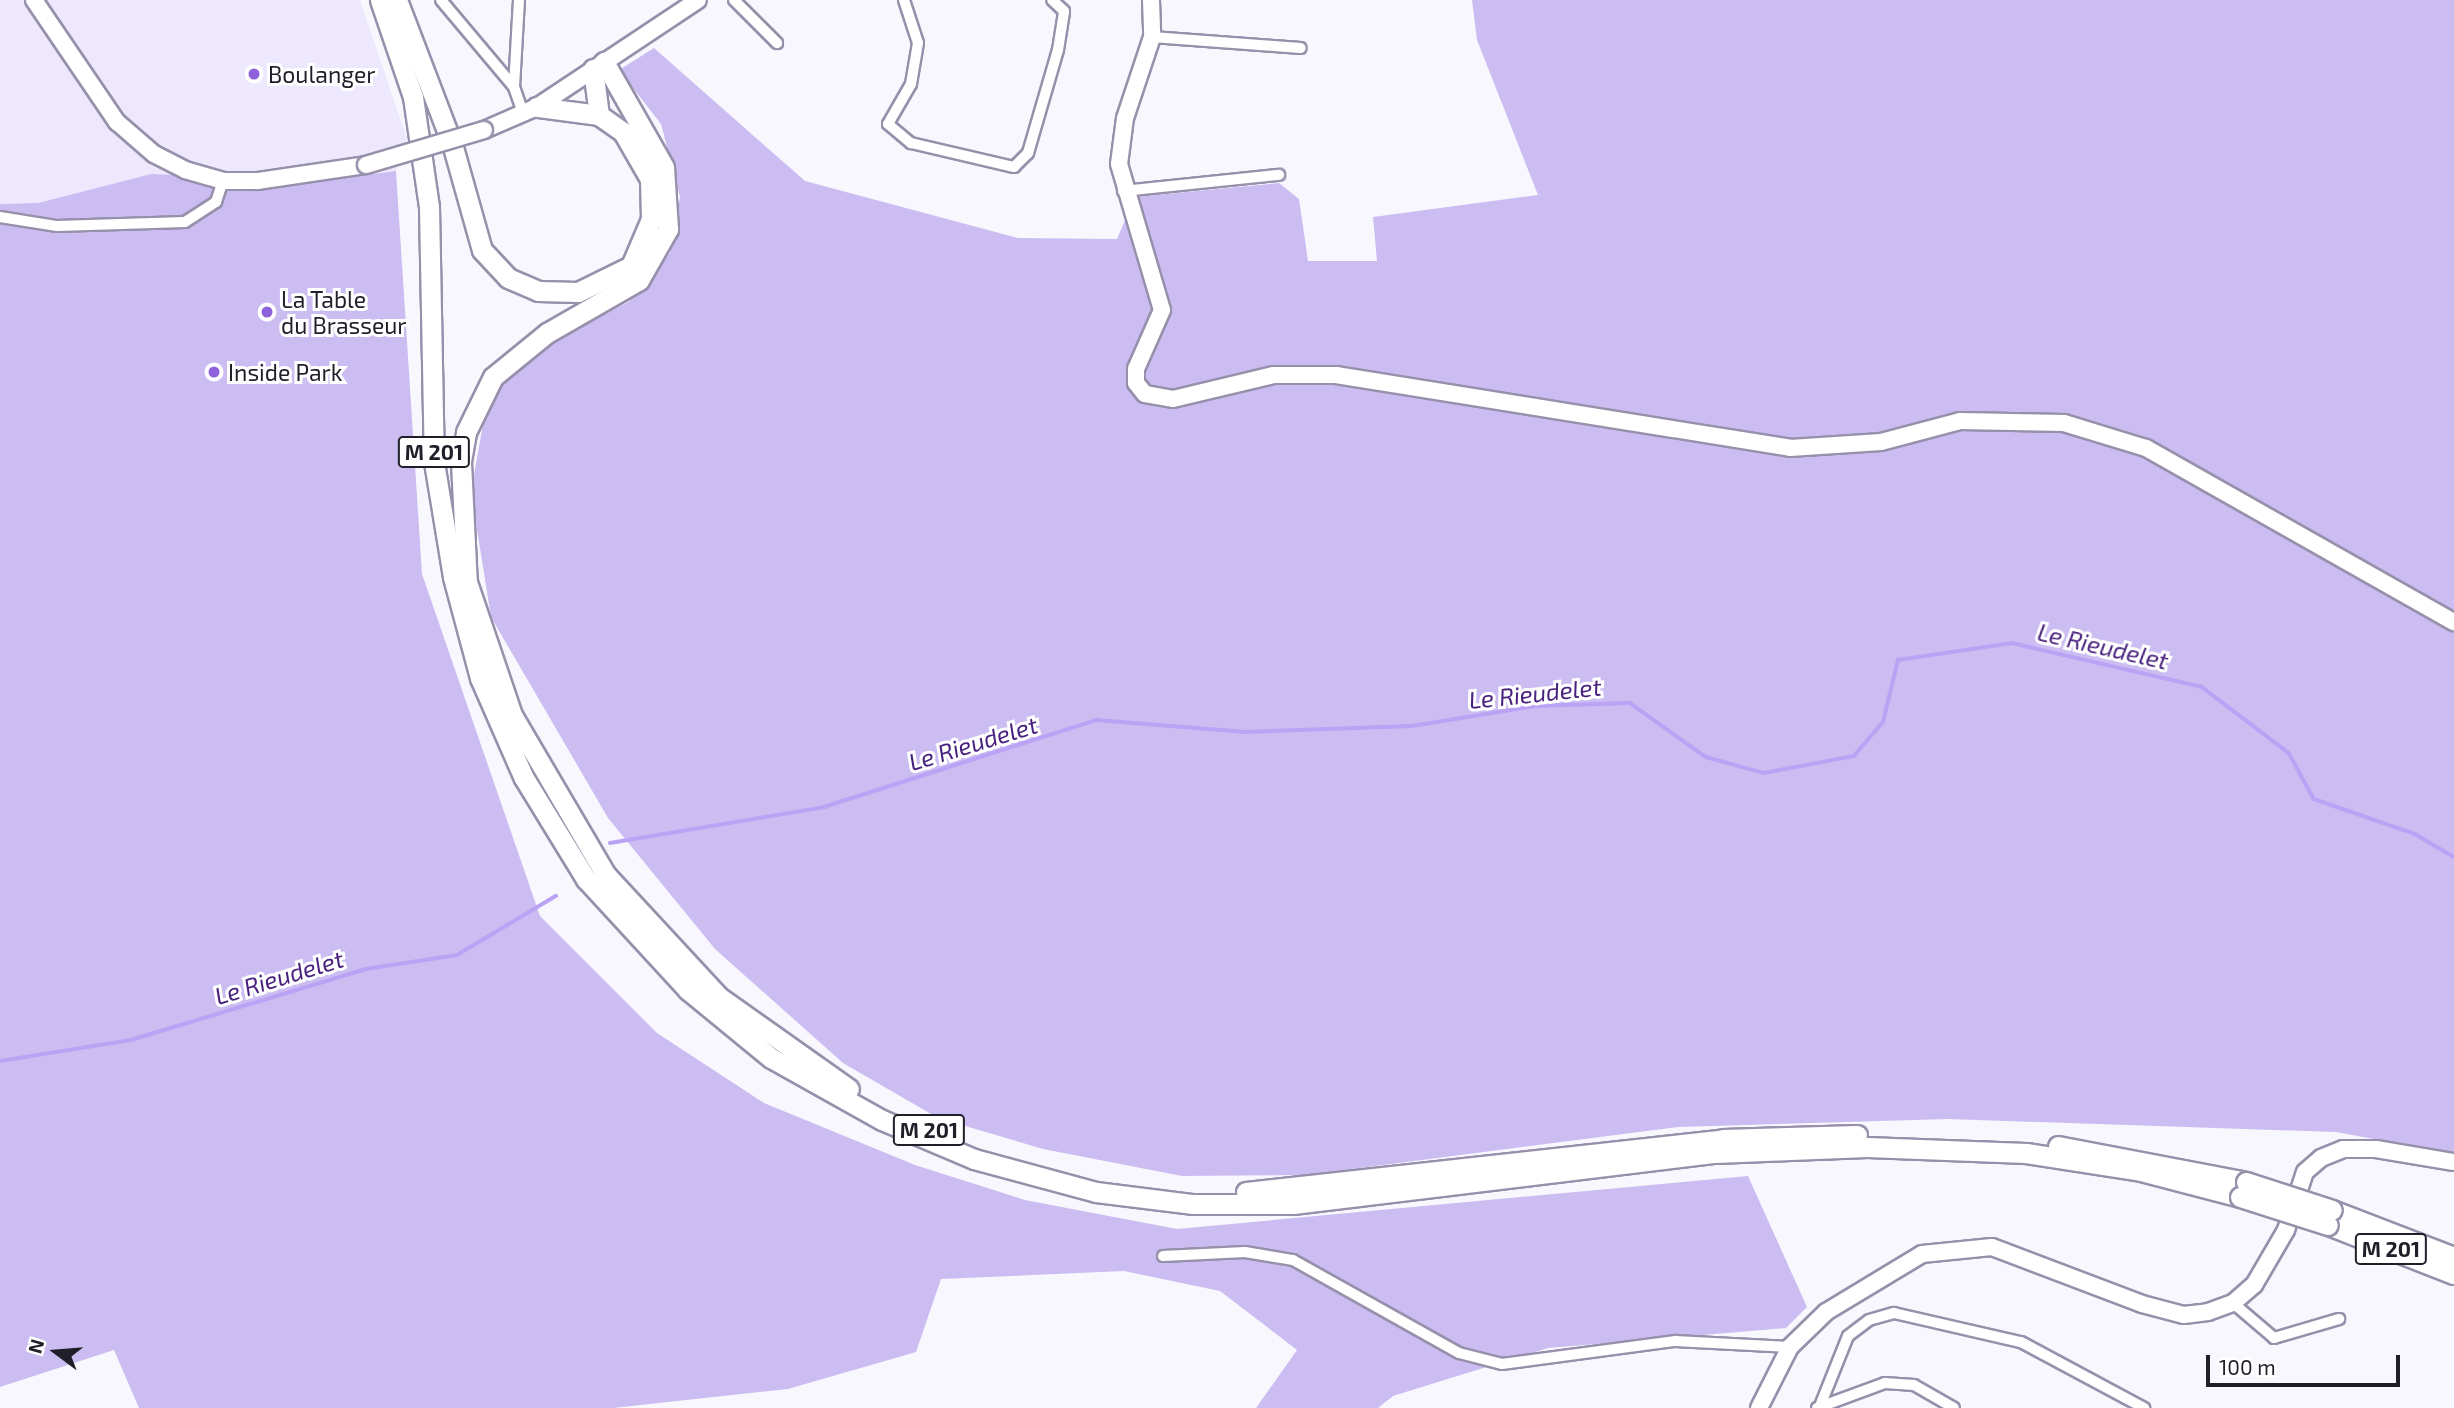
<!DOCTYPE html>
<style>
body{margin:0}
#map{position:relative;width:2454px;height:1408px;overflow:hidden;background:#f8f7fd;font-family:"Exo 2",sans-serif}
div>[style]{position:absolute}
.built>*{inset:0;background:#ede8fe}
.green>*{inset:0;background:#cbbdf2}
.stream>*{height:3.5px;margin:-1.75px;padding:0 1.75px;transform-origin:1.75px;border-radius:1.75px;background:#baa2f4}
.roads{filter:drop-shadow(2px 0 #9790ab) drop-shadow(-2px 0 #9790ab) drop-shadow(0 2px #9790ab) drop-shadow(0 -2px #9790ab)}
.street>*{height:10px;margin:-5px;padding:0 5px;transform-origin:5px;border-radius:5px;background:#fff}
.secondary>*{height:16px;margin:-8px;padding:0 8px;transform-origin:8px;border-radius:8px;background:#fff}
.highway>*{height:19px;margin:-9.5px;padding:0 9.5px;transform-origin:9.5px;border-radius:9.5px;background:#fff}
.bridges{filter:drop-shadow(2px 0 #9790ab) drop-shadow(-2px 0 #9790ab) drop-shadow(0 2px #9790ab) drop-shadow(0 -2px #9790ab)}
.secondary-bridge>*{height:16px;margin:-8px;padding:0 8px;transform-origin:8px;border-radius:8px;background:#fff}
.highway-bridge>*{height:19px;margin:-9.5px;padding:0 9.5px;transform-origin:9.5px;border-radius:9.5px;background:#fff}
.dots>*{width:19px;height:19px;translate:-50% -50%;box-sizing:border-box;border:4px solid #fff;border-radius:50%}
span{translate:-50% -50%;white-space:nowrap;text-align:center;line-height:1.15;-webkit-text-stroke:6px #fff;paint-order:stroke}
.shield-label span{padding:2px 5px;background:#fff;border:2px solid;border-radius:5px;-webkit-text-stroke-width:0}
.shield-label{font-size:21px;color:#201e28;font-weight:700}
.poi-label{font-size:23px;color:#201e28}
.left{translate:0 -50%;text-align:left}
.water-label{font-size:24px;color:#48217f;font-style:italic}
.north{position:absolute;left:21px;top:1317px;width:70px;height:70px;-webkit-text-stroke:5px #fff;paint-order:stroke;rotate:286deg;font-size:19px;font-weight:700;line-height:28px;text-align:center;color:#201e28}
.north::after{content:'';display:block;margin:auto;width:24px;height:32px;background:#201e28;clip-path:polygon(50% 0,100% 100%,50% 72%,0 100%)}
.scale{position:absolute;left:2206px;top:1355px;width:194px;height:32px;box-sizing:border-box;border:4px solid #201e28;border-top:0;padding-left:9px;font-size:21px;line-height:24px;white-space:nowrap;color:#201e28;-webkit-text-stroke:5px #fff;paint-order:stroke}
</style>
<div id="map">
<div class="built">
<div style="clip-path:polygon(0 0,360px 0,407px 139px,396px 171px,329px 180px,151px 174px,38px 203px,0 204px)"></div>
</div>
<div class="green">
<div style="clip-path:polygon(1472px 0,2454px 0,2454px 1154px,2336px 1132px,1948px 1119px,1678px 1127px,1306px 1175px,1182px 1176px,1043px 1149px,938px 1118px,843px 1063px,715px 949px,608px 818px,491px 617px,471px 492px,486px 407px,525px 357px,630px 301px,670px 253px,680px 197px,661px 124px,619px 70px,654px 48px,805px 181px,1018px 238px,1117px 239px,1135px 197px,1279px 183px,1299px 199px,1308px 261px,1377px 261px,1373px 217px,1538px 195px,1477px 40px)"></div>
<div style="clip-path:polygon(396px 171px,422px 574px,540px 916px,657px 1033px,764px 1103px,915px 1165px,1025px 1200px,1177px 1229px,1748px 1176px,1807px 1307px,1786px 1328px,1548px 1348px,1393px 1396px,1378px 1408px,1256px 1408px,1297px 1350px,1220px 1291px,1124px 1271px,941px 1279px,916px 1352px,788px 1389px,613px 1408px,139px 1408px,114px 1350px,0 1387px,0 204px,38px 203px,151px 174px,329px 180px)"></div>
</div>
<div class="stream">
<div style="left:610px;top:843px;width:217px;rotate:-9.5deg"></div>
<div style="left:824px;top:807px;width:286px;rotate:-17.7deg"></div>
<div style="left:1096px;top:720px;width:150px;rotate:4.6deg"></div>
<div style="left:1246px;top:732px;width:166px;rotate:-2.1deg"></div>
<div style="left:1412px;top:726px;width:125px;rotate:-9.2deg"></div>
<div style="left:1535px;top:706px;width:95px;rotate:-1.8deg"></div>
<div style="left:1630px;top:703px;width:93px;rotate:35.4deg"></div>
<div style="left:1706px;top:757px;width:60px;rotate:15.4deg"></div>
<div style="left:1764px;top:773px;width:92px;rotate:-10.7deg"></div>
<div style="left:1854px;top:756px;width:45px;rotate:-49.5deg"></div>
<div style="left:1883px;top:722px;width:64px;rotate:-76.4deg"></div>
<div style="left:1898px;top:660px;width:115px;rotate:-8.5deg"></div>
<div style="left:2012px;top:643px;width:195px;rotate:13deg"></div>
<div style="left:2202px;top:687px;width:109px;rotate:37.2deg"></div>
<div style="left:2289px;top:753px;width:52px;rotate:61.5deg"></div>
<div style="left:2314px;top:799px;width:107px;rotate:19.1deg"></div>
<div style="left:2415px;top:834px;width:45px;rotate:30.5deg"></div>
<div style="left:0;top:1061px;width:133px;rotate:-9.1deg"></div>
<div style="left:131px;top:1040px;width:245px;rotate:-16.8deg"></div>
<div style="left:366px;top:969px;width:92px;rotate:-8.7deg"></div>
<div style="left:457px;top:955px;width:115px;rotate:-30.8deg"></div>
</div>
<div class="roads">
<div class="street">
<div style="left:441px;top:0;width:114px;rotate:50deg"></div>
<div style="left:519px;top:0;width:87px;rotate:93.3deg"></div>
<div style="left:514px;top:87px;width:28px;rotate:71deg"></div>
<div style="left:734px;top:0;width:61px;rotate:45deg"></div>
<div style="left:904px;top:0;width:45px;rotate:72deg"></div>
<div style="left:918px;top:43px;width:42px;rotate:99.7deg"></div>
<div style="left:911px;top:84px;width:46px;rotate:119.9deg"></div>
<div style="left:888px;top:124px;width:30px;rotate:40deg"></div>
<div style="left:911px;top:143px;width:106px;rotate:13.1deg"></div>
<div style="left:1014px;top:167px;width:20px;rotate:-45deg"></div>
<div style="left:1028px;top:153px;width:107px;rotate:-73.8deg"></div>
<div style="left:1058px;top:50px;width:39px;rotate:-81deg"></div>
<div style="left:1064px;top:11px;width:16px;rotate:-137deg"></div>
<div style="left:1152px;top:37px;width:149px;rotate:4.2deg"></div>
<div style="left:1123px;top:191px;width:157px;rotate:-5.9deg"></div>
<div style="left:0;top:217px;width:58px;rotate:9deg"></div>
<div style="left:57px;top:226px;width:128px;rotate:-1.8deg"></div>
<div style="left:185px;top:222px;width:37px;rotate:-33deg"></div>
<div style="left:216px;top:202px;width:22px;rotate:-72deg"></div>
<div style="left:1163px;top:1256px;width:82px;rotate:-2.8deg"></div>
<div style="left:1245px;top:1252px;width:49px;rotate:9.5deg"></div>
<div style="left:1293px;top:1260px;width:190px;rotate:29.3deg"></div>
<div style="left:1459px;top:1353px;width:44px;rotate:14.3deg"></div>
<div style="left:1502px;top:1364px;width:175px;rotate:-7.6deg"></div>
<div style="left:1675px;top:1341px;width:115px;rotate:3deg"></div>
<div style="left:2233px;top:1303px;width:54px;rotate:40.5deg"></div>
<div style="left:2274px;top:1338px;width:68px;rotate:-16.3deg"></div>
<div style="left:1820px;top:1406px;width:75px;rotate:-68.2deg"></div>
<div style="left:1848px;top:1336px;width:26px;rotate:-37deg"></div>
<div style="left:1869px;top:1320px;width:26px;rotate:-16deg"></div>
<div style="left:1894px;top:1313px;width:130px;rotate:12.9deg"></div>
<div style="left:2021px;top:1342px;width:140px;rotate:28.2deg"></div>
<div style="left:1817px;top:1408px;width:72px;rotate:-20.2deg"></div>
<div style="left:1885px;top:1383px;width:29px;rotate:4deg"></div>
<div style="left:1914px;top:1385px;width:46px;rotate:29.9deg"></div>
</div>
<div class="secondary">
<div style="left:34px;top:0;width:148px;rotate:55.8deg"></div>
<div style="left:117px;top:122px;width:49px;rotate:40.9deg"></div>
<div style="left:154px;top:154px;width:35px;rotate:27deg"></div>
<div style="left:185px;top:170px;width:40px;rotate:16deg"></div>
<div style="left:223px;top:181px;width:35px"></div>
<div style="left:258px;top:181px;width:109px;rotate:-8.4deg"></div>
<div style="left:1151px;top:0;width:37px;rotate:88deg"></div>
<div style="left:1152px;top:37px;width:85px;rotate:108.4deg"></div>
<div style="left:1125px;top:118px;width:46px;rotate:97.4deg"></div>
<div style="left:1119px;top:164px;width:152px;rotate:73.6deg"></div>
<div style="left:1162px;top:310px;width:64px;rotate:113.8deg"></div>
<div style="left:1136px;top:369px;width:14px;rotate:90deg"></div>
<div style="left:1136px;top:383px;width:14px;rotate:51deg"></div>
<div style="left:1145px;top:394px;width:28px;rotate:10deg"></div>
<div style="left:1173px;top:399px;width:104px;rotate:-13.4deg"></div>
<div style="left:1274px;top:375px;width:62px"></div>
<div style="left:1336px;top:375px;width:460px;rotate:9.1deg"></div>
<div style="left:1790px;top:448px;width:91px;rotate:-3.8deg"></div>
<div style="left:1881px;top:442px;width:82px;rotate:-14.9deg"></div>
<div style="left:1960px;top:421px;width:104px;rotate:1.1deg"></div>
<div style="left:2064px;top:423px;width:86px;rotate:17deg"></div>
<div style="left:2146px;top:448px;width:354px;rotate:29.5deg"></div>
<div style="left:484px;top:130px;width:58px;rotate:-23.5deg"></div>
<div style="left:537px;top:107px;width:193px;rotate:-33.6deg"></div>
<div style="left:1759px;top:1408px;width:68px;rotate:-63.1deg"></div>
<div style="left:1790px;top:1347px;width:50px;rotate:-44.2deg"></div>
<div style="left:1826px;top:1312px;width:112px;rotate:-31.1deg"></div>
<div style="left:1922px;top:1254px;width:70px;rotate:-5.7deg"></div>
<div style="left:1992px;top:1247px;width:160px;rotate:20.8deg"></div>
<div style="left:2142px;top:1304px;width:43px;rotate:14.7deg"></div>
<div style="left:2184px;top:1315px;width:24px;rotate:-7deg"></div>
<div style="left:2208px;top:1312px;width:27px;rotate:-20deg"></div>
<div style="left:2233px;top:1303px;width:28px;rotate:-41deg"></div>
<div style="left:2254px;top:1285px;width:64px;rotate:-59.8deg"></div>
<div style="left:2286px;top:1230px;width:61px;rotate:-71.9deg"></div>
<div style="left:2305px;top:1172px;width:21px;rotate:-41deg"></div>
<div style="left:2321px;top:1158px;width:24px;rotate:-22deg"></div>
<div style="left:2343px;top:1149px;width:33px"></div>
<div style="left:2376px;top:1149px;width:79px;rotate:9.5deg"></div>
</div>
<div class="highway">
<div style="left:380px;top:0;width:102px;rotate:71.2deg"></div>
<div style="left:413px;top:97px;width:111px;rotate:81.7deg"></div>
<div style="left:429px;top:207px;width:255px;rotate:88.9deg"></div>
<div style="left:434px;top:462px;width:117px;rotate:80.6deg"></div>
<div style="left:453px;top:577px;width:105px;rotate:75deg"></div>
<div style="left:480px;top:678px;width:109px;rotate:66.3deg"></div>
<div style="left:524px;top:778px;width:119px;rotate:58.5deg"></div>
<div style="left:586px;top:879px;width:151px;rotate:47.4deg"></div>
<div style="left:688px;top:990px;width:107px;rotate:39.3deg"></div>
<div style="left:771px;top:1058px;width:127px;rotate:29.2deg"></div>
<div style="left:882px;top:1120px;width:100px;rotate:23deg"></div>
<div style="left:974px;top:1159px;width:126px;rotate:15.1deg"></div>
<div style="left:1096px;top:1192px;width:98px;rotate:7.1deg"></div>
<div style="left:1193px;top:1204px;width:100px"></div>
<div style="left:1293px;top:1204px;width:425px;rotate:-6.9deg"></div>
<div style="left:1715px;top:1153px;width:152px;rotate:-2.3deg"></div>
<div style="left:1867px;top:1147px;width:159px;rotate:2.2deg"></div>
<div style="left:2026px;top:1153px;width:116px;rotate:8.9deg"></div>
<div style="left:2141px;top:1171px;width:102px;rotate:14.7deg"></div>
<div style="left:397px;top:0;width:157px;rotate:69.1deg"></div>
<div style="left:453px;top:147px;width:107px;rotate:74.3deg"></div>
<div style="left:482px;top:250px;width:38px;rotate:47deg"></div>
<div style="left:508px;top:278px;width:33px;rotate:23deg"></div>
<div style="left:538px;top:291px;width:40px;rotate:1.4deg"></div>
<div style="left:578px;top:292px;width:59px;rotate:-26.1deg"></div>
<div style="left:631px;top:266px;width:51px;rotate:-66.9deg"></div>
<div style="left:651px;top:219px;width:40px;rotate:-91.4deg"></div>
<div style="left:650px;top:179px;width:54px;rotate:-119.9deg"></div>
<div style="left:623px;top:132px;width:29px;rotate:-145deg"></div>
<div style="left:599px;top:115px;width:63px;rotate:-172.6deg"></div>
<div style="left:593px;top:69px;width:46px;rotate:82.6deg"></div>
<div style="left:467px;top:582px;width:140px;rotate:71.3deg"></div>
<div style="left:512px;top:715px;width:186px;rotate:59.6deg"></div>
<div style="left:606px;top:875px;width:166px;rotate:47.2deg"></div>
<div style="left:719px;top:997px;width:159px;rotate:35.3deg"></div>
<div style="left:467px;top:585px;width:124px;rotate:-92.8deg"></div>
<div style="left:461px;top:461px;width:29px;rotate:-80deg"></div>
<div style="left:466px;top:432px;width:61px;rotate:-63.9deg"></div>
<div style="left:493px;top:377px;width:70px;rotate:-39.2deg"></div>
<div style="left:547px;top:333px;width:106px;rotate:-29.9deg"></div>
<div style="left:639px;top:280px;width:59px;rotate:-60.4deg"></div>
<div style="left:668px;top:229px;width:62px;rotate:-93.7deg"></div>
<div style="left:664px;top:167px;width:121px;rotate:-119.7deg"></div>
<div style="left:2058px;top:1146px;width:191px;rotate:10.8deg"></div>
<div style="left:1246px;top:1192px;width:480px;rotate:-6.3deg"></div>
<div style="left:1723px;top:1139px;width:134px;rotate:-1.7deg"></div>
<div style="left:2332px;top:1210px;width:131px;rotate:21.1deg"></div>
<div style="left:2328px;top:1225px;width:135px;rotate:21.3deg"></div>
</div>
</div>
<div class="bridges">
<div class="secondary-bridge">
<div style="left:366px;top:165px;width:123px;rotate:-16.5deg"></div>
</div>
<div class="highway-bridge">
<div style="left:2246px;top:1182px;width:90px;rotate:18deg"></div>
<div style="left:2240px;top:1197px;width:92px;rotate:17.7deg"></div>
</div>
</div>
<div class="dots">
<div style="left:254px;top:74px;background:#8c61db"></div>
<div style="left:267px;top:312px;background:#8c61db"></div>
<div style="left:214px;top:372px;background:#8c61db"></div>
</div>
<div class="shield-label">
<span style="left:434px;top:452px">M 201</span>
<span style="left:929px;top:1130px">M 201</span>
<span style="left:2391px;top:1249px">M 201</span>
</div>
<div class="poi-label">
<span class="left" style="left:268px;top:74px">Boulanger</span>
<span class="left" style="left:281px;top:312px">La Table<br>du Brasseur</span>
<span class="left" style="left:228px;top:372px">Inside Park</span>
</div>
<div class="water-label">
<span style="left:2103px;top:646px;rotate:13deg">Le Rieudelet</span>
<span style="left:1535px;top:693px;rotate:-6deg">Le Rieudelet</span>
<span style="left:973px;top:743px;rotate:-17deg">Le Rieudelet</span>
<span style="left:279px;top:977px;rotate:-17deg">Le Rieudelet</span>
</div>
<div class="north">N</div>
<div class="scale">100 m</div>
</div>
